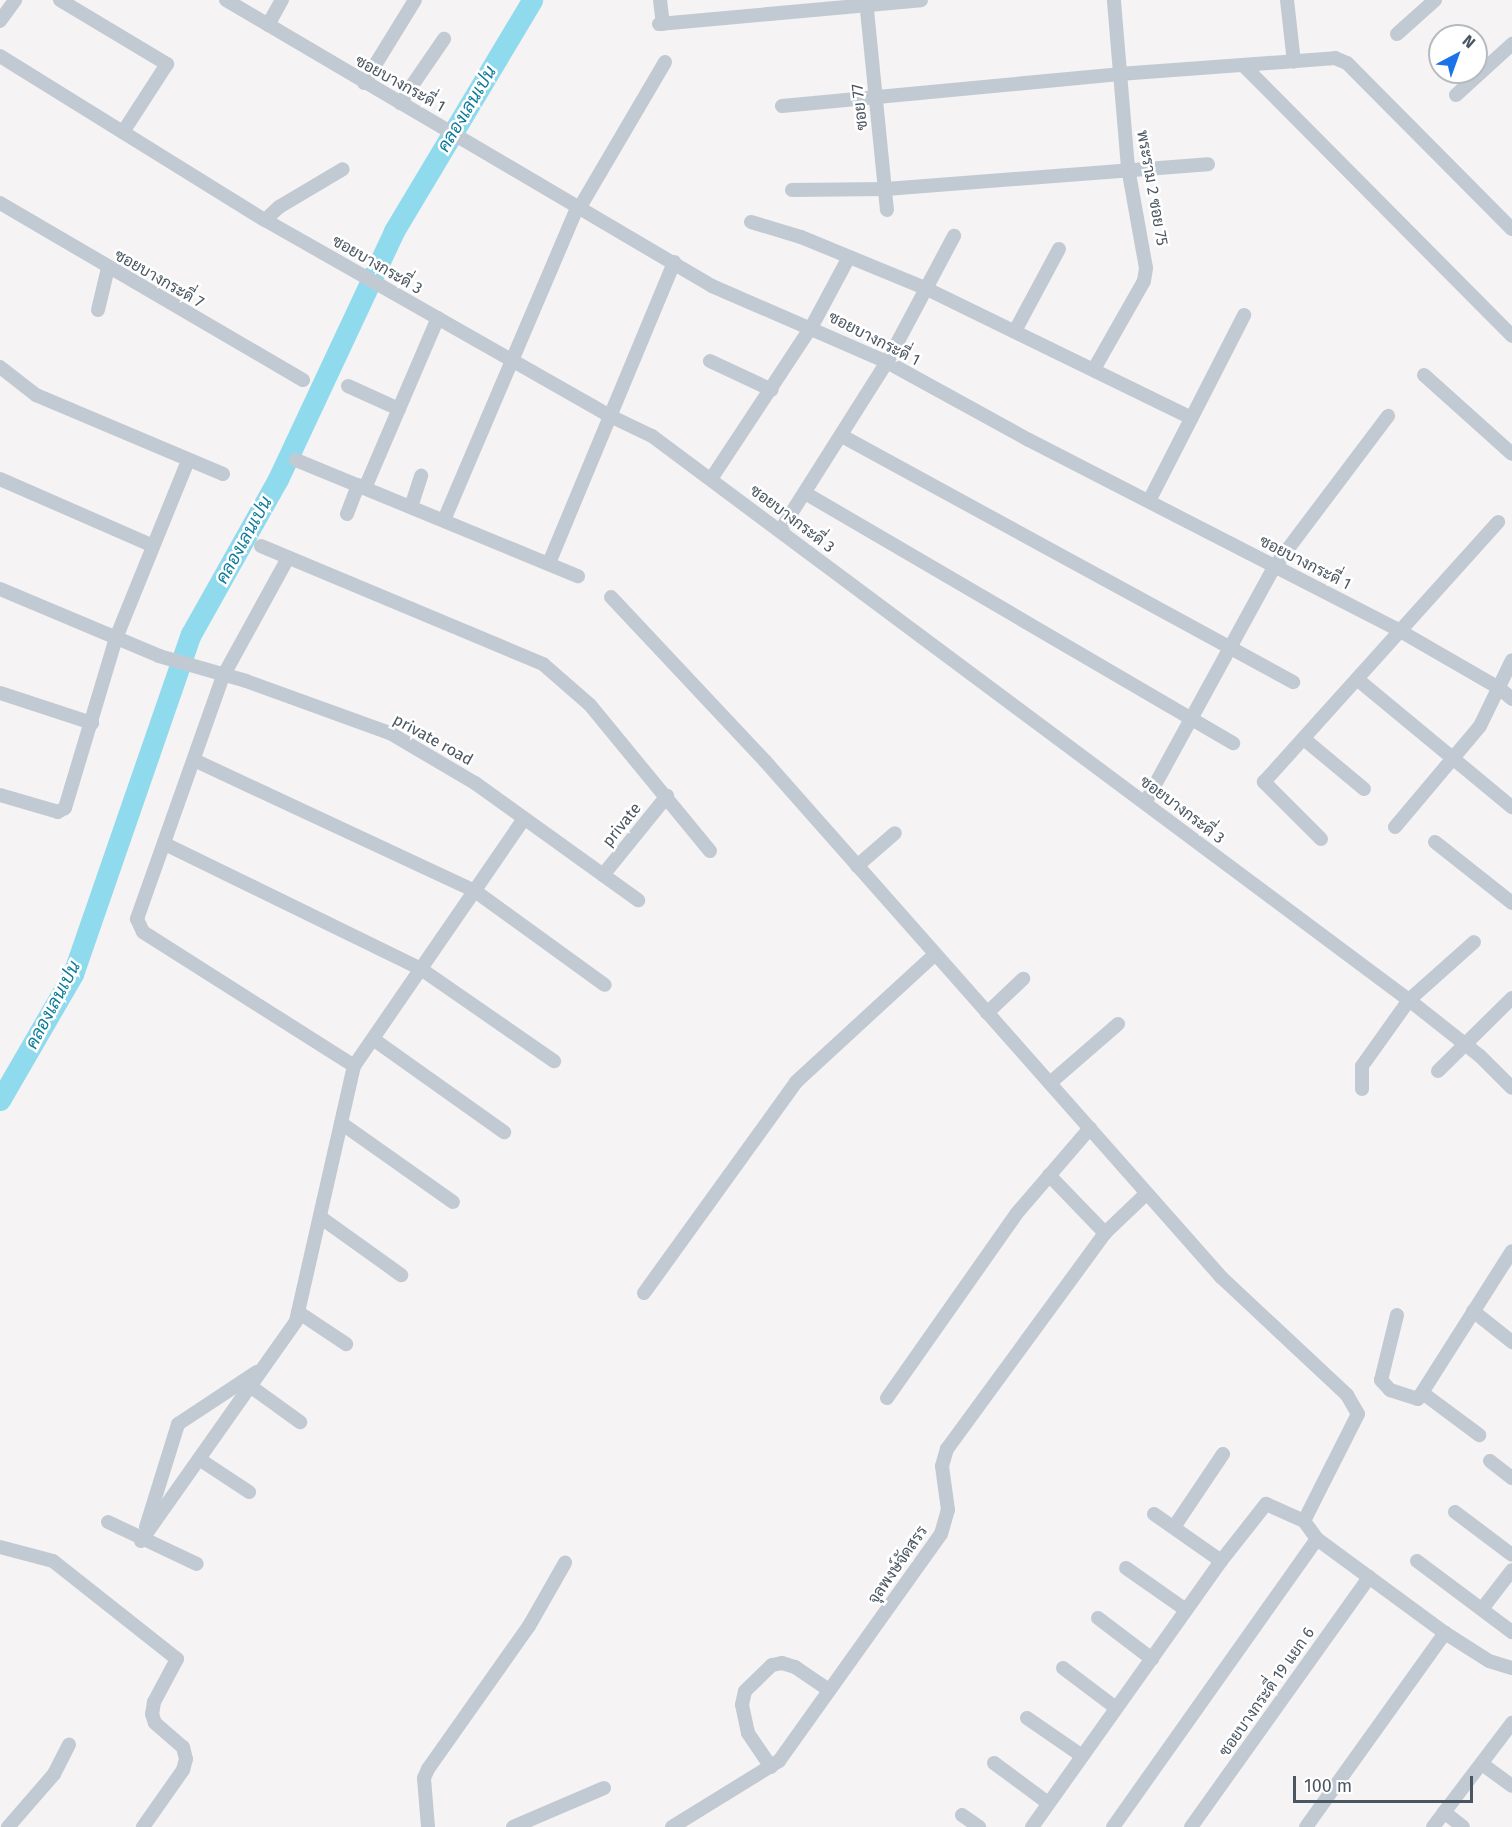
<!DOCTYPE html>
<meta charset="utf-8">
<style>
body{margin:0}
#map{position:relative;width:1512px;height:1827px;overflow:hidden;background:#f5f3f3;font-family:"Fira Sans",Sarabun,sans-serif}
div>[style]{position:absolute}
.river>*{height:21px;margin:-10.5px;padding:0 10.5px;transform-origin:10.5px;border-radius:10.5px;background:#90daee}
.minor>*{height:14px;margin:-7px;padding:0 7px;transform-origin:7px;border-radius:7px;background:#c1cad2}
span{translate:-50% -50%;white-space:nowrap;text-align:center;line-height:1.15;-webkit-text-stroke:5px #fff;paint-order:stroke}
.street-label{font-size:16px;color:#4a5661}
.water-label{font-size:18px;color:#0c7c9b;font-style:italic}
.north{position:absolute;left:1428px;top:24px;width:60px;height:60px;box-sizing:border-box;background:#fff;border:2px solid #b7bbc0;border-radius:50%;rotate:41deg;font-size:16px;font-weight:700;line-height:24px;text-align:center;color:#4a5661}
.north::after{content:'';display:block;margin:auto;width:21px;height:27px;background:#1a73e8;clip-path:polygon(50% 0,100% 100%,50% 72%,0 100%)}
.scale{position:absolute;left:1293px;top:1776px;width:180px;height:27px;box-sizing:border-box;border:3px solid #4a5661;border-top:0;padding-left:8px;font-size:18px;line-height:21px;white-space:nowrap;color:#4a5661;-webkit-text-stroke:4px #fff;paint-order:stroke}
</style>
<div id="map">
<div class="river">
<div style="left:0;top:1100px;width:146px;rotate:-59.9deg"></div>
<div style="left:73px;top:974px;width:360px;rotate:-70.9deg"></div>
<div style="left:191px;top:634px;width:178px;rotate:-60.7deg"></div>
<div style="left:278px;top:479px;width:274px;rotate:-64.9deg"></div>
<div style="left:394px;top:231px;width:269px;rotate:-59.1deg"></div>
</div>
<div class="minor">
<div style="left:60px;top:0;width:125px;rotate:30.9deg"></div>
<div style="left:167px;top:64px;width:81px;rotate:122.9deg"></div>
<div style="left:226px;top:0;width:564px;rotate:30.48deg"></div>
<div style="left:712px;top:286px;width:191px;rotate:23.5deg"></div>
<div style="left:887px;top:362px;width:162px;rotate:28.8deg"></div>
<div style="left:1029px;top:440px;width:411px;rotate:27.2deg"></div>
<div style="left:1395px;top:628px;width:120px;rotate:30deg"></div>
<div style="left:1499px;top:688px;width:17px;rotate:40deg"></div>
<div style="left:660px;top:0;width:24px;rotate:83deg"></div>
<div style="left:866px;top:0;width:211px;rotate:84.3deg"></div>
<div style="left:1287px;top:0;width:62px;rotate:83.6deg"></div>
<div style="left:0;top:21px;width:26px;rotate:-54deg"></div>
<div style="left:659px;top:24px;width:263px;rotate:-5.2deg"></div>
<div style="left:268px;top:25px;width:29px;rotate:-61deg"></div>
<div style="left:1397px;top:34px;width:51px;rotate:-41.8deg"></div>
<div style="left:0;top:56px;width:312px;rotate:31.8deg"></div>
<div style="left:265px;top:220px;width:397px;rotate:29.6deg"></div>
<div style="left:610px;top:416px;width:47px;rotate:25.5deg"></div>
<div style="left:652px;top:436px;width:944px;rotate:36.69deg"></div>
<div style="left:1409px;top:1000px;width:90px;rotate:38.3deg"></div>
<div style="left:1480px;top:1056px;width:45px;rotate:45deg"></div>
<div style="left:1245px;top:67px;width:379px;rotate:45.2deg"></div>
<div style="left:364px;top:83px;width:97px;rotate:-58.4deg"></div>
<div style="left:1456px;top:95px;width:76px;rotate:-42.3deg"></div>
<div style="left:400px;top:103px;width:78px;rotate:-55.5deg"></div>
<div style="left:782px;top:106px;width:339px;rotate:-5.4deg"></div>
<div style="left:1119px;top:74px;width:217px;rotate:-4.2deg"></div>
<div style="left:1335px;top:58px;width:13px;rotate:23deg"></div>
<div style="left:1347px;top:63px;width:234px;rotate:45.2deg"></div>
<div style="left:792px;top:190px;width:94px;rotate:-0.6deg"></div>
<div style="left:886px;top:189px;width:323px;rotate:-4.4deg"></div>
<div style="left:0;top:203px;width:351px;rotate:30.3deg"></div>
<div style="left:580px;top:207px;width:168px;rotate:-59.6deg"></div>
<div style="left:265px;top:220px;width:19px;rotate:-43deg"></div>
<div style="left:279px;top:207px;width:74px;rotate:-30.7deg"></div>
<div style="left:751px;top:222px;width:52px;rotate:16.7deg"></div>
<div style="left:801px;top:237px;width:136px;rotate:22.4deg"></div>
<div style="left:927px;top:289px;width:294px;rotate:26deg"></div>
<div style="left:98px;top:310px;width:43px;rotate:-76.6deg"></div>
<div style="left:1015px;top:331px;width:93px;rotate:-61.8deg"></div>
<div style="left:710px;top:361px;width:68px;rotate:25.1deg"></div>
<div style="left:0;top:367px;width:46px;rotate:37.9deg"></div>
<div style="left:36px;top:395px;width:203px;rotate:22.9deg"></div>
<div style="left:1094px;top:369px;width:101px;rotate:-60.4deg"></div>
<div style="left:1144px;top:281px;width:13px;rotate:-81deg"></div>
<div style="left:1146px;top:268px;width:102px;rotate:-100.2deg"></div>
<div style="left:1128px;top:168px;width:169px;rotate:-94.8deg"></div>
<div style="left:1424px;top:375px;width:118px;rotate:41.9deg"></div>
<div style="left:348px;top:386px;width:56px;rotate:24.3deg"></div>
<div style="left:842px;top:436px;width:514px;rotate:28.61deg"></div>
<div style="left:296px;top:460px;width:305px;rotate:22.4deg"></div>
<div style="left:0;top:479px;width:167px;rotate:23.6deg"></div>
<div style="left:711px;top:479px;width:183px;rotate:-56.6deg"></div>
<div style="left:812px;top:326px;width:78px;rotate:-61.8deg"></div>
<div style="left:365px;top:488px;width:185px;rotate:-66.8deg"></div>
<div style="left:805px;top:493px;width:496px;rotate:30.3deg"></div>
<div style="left:1149px;top:501px;width:209px;rotate:-62.9deg"></div>
<div style="left:411px;top:507px;width:33px;rotate:-72deg"></div>
<div style="left:347px;top:514px;width:31px;rotate:-69deg"></div>
<div style="left:444px;top:520px;width:341px;rotate:-66.9deg"></div>
<div style="left:780px;top:531px;width:200px;rotate:-57.7deg"></div>
<div style="left:887px;top:362px;width:143px;rotate:-62deg"></div>
<div style="left:261px;top:546px;width:306px;rotate:22.7deg"></div>
<div style="left:543px;top:664px;width:62px;rotate:41.1deg"></div>
<div style="left:590px;top:705px;width:189px;rotate:50.6deg"></div>
<div style="left:288px;top:558px;width:135px;rotate:118.8deg"></div>
<div style="left:223px;top:676px;width:258px;rotate:109.5deg"></div>
<div style="left:137px;top:919px;width:14px;rotate:65deg"></div>
<div style="left:143px;top:932px;width:250px;rotate:32.4deg"></div>
<div style="left:549px;top:563px;width:326px;rotate:-67.4deg"></div>
<div style="left:0;top:589px;width:173px;rotate:22.8deg"></div>
<div style="left:159px;top:656px;width:91px;rotate:16deg"></div>
<div style="left:246px;top:681px;width:153px;rotate:19.9deg"></div>
<div style="left:390px;top:733px;width:99px;rotate:30.5deg"></div>
<div style="left:475px;top:783px;width:201px;rotate:35.7deg"></div>
<div style="left:611px;top:597px;width:225px;rotate:46.8deg"></div>
<div style="left:765px;top:761px;width:689px;rotate:48.53deg"></div>
<div style="left:1221px;top:1277px;width:173px;rotate:43.1deg"></div>
<div style="left:1347px;top:1395px;width:22px;rotate:60deg"></div>
<div style="left:1358px;top:1414px;width:120px;rotate:116.8deg"></div>
<div style="left:1357px;top:679px;width:201px;rotate:39.6deg"></div>
<div style="left:0;top:693px;width:97px;rotate:18.1deg"></div>
<div style="left:1304px;top:739px;width:78px;rotate:39.8deg"></div>
<div style="left:194px;top:760px;width:310px;rotate:25deg"></div>
<div style="left:475px;top:891px;width:160px;rotate:35.9deg"></div>
<div style="left:0;top:795px;width:60px;rotate:16.3deg"></div>
<div style="left:58px;top:812px;width:8px;rotate:-30deg"></div>
<div style="left:65px;top:808px;width:177px;rotate:-73.3deg"></div>
<div style="left:116px;top:638px;width:191px;rotate:-67.9deg"></div>
<div style="left:1145px;top:803px;width:270px;rotate:-61.3deg"></div>
<div style="left:1275px;top:566px;width:188px;rotate:-53deg"></div>
<div style="left:1395px;top:827px;width:132px;rotate:-49.9deg"></div>
<div style="left:1480px;top:726px;width:73px;rotate:-64.1deg"></div>
<div style="left:1321px;top:839px;width:81px;rotate:-135deg"></div>
<div style="left:1264px;top:782px;width:350px;rotate:-48deg"></div>
<div style="left:1435px;top:842px;width:98px;rotate:38.4deg"></div>
<div style="left:165px;top:844px;width:285px;rotate:26deg"></div>
<div style="left:421px;top:969px;width:162px;rotate:34.7deg"></div>
<div style="left:857px;top:866px;width:50px;rotate:-41deg"></div>
<div style="left:603px;top:875px;width:102px;rotate:-51deg"></div>
<div style="left:987px;top:1013px;width:50px;rotate:-43.4deg"></div>
<div style="left:373px;top:1039px;width:161px;rotate:35.4deg"></div>
<div style="left:1438px;top:1071px;width:104px;rotate:-44.6deg"></div>
<div style="left:1050px;top:1083px;width:90px;rotate:-40.9deg"></div>
<div style="left:1362px;top:1089px;width:23px;rotate:-90deg"></div>
<div style="left:1362px;top:1066px;width:81px;rotate:-54.5deg"></div>
<div style="left:1409px;top:1000px;width:87px;rotate:-41.7deg"></div>
<div style="left:341px;top:1123px;width:137px;rotate:35.2deg"></div>
<div style="left:1049px;top:1175px;width:81px;rotate:46deg"></div>
<div style="left:320px;top:1217px;width:100px;rotate:35.6deg"></div>
<div style="left:644px;top:1293px;width:260px;rotate:-54.2deg"></div>
<div style="left:796px;top:1082px;width:189px;rotate:-42.6deg"></div>
<div style="left:1473px;top:1311px;width:50px;rotate:38.5deg"></div>
<div style="left:298px;top:1312px;width:58px;rotate:33.7deg"></div>
<div style="left:1397px;top:1315px;width:67px;rotate:103.8deg"></div>
<div style="left:1381px;top:1380px;width:13px;rotate:48deg"></div>
<div style="left:1390px;top:1390px;width:29px;rotate:18deg"></div>
<div style="left:1418px;top:1399px;width:175px;rotate:-57.6deg"></div>
<div style="left:250px;top:1386px;width:62px;rotate:35.8deg"></div>
<div style="left:1424px;top:1394px;width:69px;rotate:36.7deg"></div>
<div style="left:887px;top:1398px;width:226px;rotate:-54.9deg"></div>
<div style="left:1017px;top:1213px;width:112px;rotate:-49.3deg"></div>
<div style="left:199px;top:1459px;width:60px;rotate:33.4deg"></div>
<div style="left:1490px;top:1461px;width:28px;rotate:38deg"></div>
<div style="left:1455px;top:1512px;width:71px;rotate:37deg"></div>
<div style="left:1154px;top:1514px;width:82px;rotate:35deg"></div>
<div style="left:108px;top:1522px;width:98px;rotate:25.3deg"></div>
<div style="left:146px;top:1527px;width:108px;rotate:-72.7deg"></div>
<div style="left:178px;top:1424px;width:95px;rotate:-33.4deg"></div>
<div style="left:1174px;top:1527px;width:88px;rotate:-56.1deg"></div>
<div style="left:141px;top:1541px;width:269px;rotate:-54.8deg"></div>
<div style="left:296px;top:1321px;width:262px;rotate:-77.2deg"></div>
<div style="left:354px;top:1066px;width:300px;rotate:-55.5deg"></div>
<div style="left:0;top:1547px;width:55px;rotate:14.8deg"></div>
<div style="left:53px;top:1561px;width:158px;rotate:38.3deg"></div>
<div style="left:177px;top:1659px;width:49px;rotate:118.1deg"></div>
<div style="left:154px;top:1702px;width:12px;rotate:99deg"></div>
<div style="left:152px;top:1714px;width:9px;rotate:72deg"></div>
<div style="left:155px;top:1723px;width:37px;rotate:41deg"></div>
<div style="left:183px;top:1747px;width:12px;rotate:76deg"></div>
<div style="left:186px;top:1759px;width:11px;rotate:105deg"></div>
<div style="left:183px;top:1770px;width:70px;rotate:125.1deg"></div>
<div style="left:1417px;top:1561px;width:119px;rotate:36.8deg"></div>
<div style="left:1126px;top:1568px;width:73px;rotate:35deg"></div>
<div style="left:1482px;top:1609px;width:49px;rotate:-52.4deg"></div>
<div style="left:1098px;top:1618px;width:68px;rotate:37.2deg"></div>
<div style="left:1063px;top:1668px;width:66px;rotate:37deg"></div>
<div style="left:1027px;top:1718px;width:67px;rotate:34.6deg"></div>
<div style="left:994px;top:1763px;width:67px;rotate:36.5deg"></div>
<div style="left:1482px;top:1764px;width:37px;rotate:36deg"></div>
<div style="left:771px;top:1767px;width:41px;rotate:-124.1deg"></div>
<div style="left:748px;top:1733px;width:29px;rotate:-102deg"></div>
<div style="left:742px;top:1705px;width:14px;rotate:-78deg"></div>
<div style="left:745px;top:1691px;width:37px;rotate:-44deg"></div>
<div style="left:772px;top:1665px;width:10px;rotate:-11deg"></div>
<div style="left:782px;top:1663px;width:14px;rotate:17deg"></div>
<div style="left:795px;top:1667px;width:41px;rotate:34.1deg"></div>
<div style="left:1444px;top:1812px;width:24px;rotate:38deg"></div>
<div style="left:962px;top:1815px;width:21px;rotate:35deg"></div>
<div style="left:8px;top:1827px;width:70px;rotate:-49deg"></div>
<div style="left:54px;top:1774px;width:33px;rotate:-63deg"></div>
<div style="left:428px;top:1827px;width:49px;rotate:-94.7deg"></div>
<div style="left:424px;top:1778px;width:10px;rotate:-66deg"></div>
<div style="left:428px;top:1769px;width:175px;rotate:-54.8deg"></div>
<div style="left:529px;top:1626px;width:73px;rotate:-60.3deg"></div>
<div style="left:513px;top:1827px;width:99px;rotate:-23.2deg"></div>
<div style="left:672px;top:1827px;width:126px;rotate:-31.7deg"></div>
<div style="left:779px;top:1761px;width:279px;rotate:-54.5deg"></div>
<div style="left:941px;top:1534px;width:25px;rotate:-74deg"></div>
<div style="left:948px;top:1510px;width:44px;rotate:-97.8deg"></div>
<div style="left:942px;top:1466px;width:18px;rotate:-74deg"></div>
<div style="left:947px;top:1449px;width:268px;rotate:-53.8deg"></div>
<div style="left:1105px;top:1233px;width:57px;rotate:-43.6deg"></div>
<div style="left:1032px;top:1827px;width:326px;rotate:-54.6deg"></div>
<div style="left:1221px;top:1561px;width:73px;rotate:-51.7deg"></div>
<div style="left:1266px;top:1504px;width:42px;rotate:24.1deg"></div>
<div style="left:1304px;top:1521px;width:22px;rotate:54deg"></div>
<div style="left:1317px;top:1539px;width:159px;rotate:36.3deg"></div>
<div style="left:1445px;top:1633px;width:52px;rotate:32.5deg"></div>
<div style="left:1489px;top:1661px;width:24px;rotate:17deg"></div>
<div style="left:1113px;top:1827px;width:353px;rotate:-54.7deg"></div>
<div style="left:1191px;top:1827px;width:307px;rotate:-54.5deg"></div>
<div style="left:1306px;top:1827px;width:239px;rotate:-54.4deg"></div>
<div style="left:1433px;top:1827px;width:131px;rotate:-52.8deg"></div>
</div>
<div class="street-label">
<span style="left:400px;top:84px;rotate:29deg">ซอยบางกระดี่ 1</span>
<span style="left:860px;top:107px;rotate:-96deg">ซอย 77</span>
<span style="left:1152px;top:188px;rotate:80deg">พระราม 2 ซอย 75</span>
<span style="left:377px;top:265px;rotate:30deg">ซอยบางกระดี่ 3</span>
<span style="left:159px;top:279px;rotate:30deg">ซอยบางกระดี่ 7</span>
<span style="left:874px;top:339px;rotate:27deg">ซอยบางกระดี่ 1</span>
<span style="left:792px;top:519px;rotate:37deg">ซอยบางกระดี่ 3</span>
<span style="left:1305px;top:563px;rotate:27deg">ซอยบางกระดี่ 1</span>
<span style="left:433px;top:740px;rotate:29deg">private road</span>
<span style="left:1182px;top:810px;rotate:37deg">ซอยบางกระดี่ 3</span>
<span style="left:622px;top:825px;rotate:-51deg">private</span>
<span style="left:898px;top:1565px;rotate:-55deg">จุลพงษ์จัดสรร</span>
<span style="left:1267px;top:1692px;rotate:-55deg">ซอยบางกระดี่ 19 แยก 6</span>
</div>
<div class="water-label">
<span style="left:467px;top:109px;rotate:-59deg">คลองเลนเปน</span>
<span style="left:244px;top:540px;rotate:-61deg">คลองเลนเปน</span>
<span style="left:53px;top:1005px;rotate:-62deg">คลองเลนเปน</span>
</div>
<div class="north">N</div>
<div class="scale">100 m</div>
</div>
